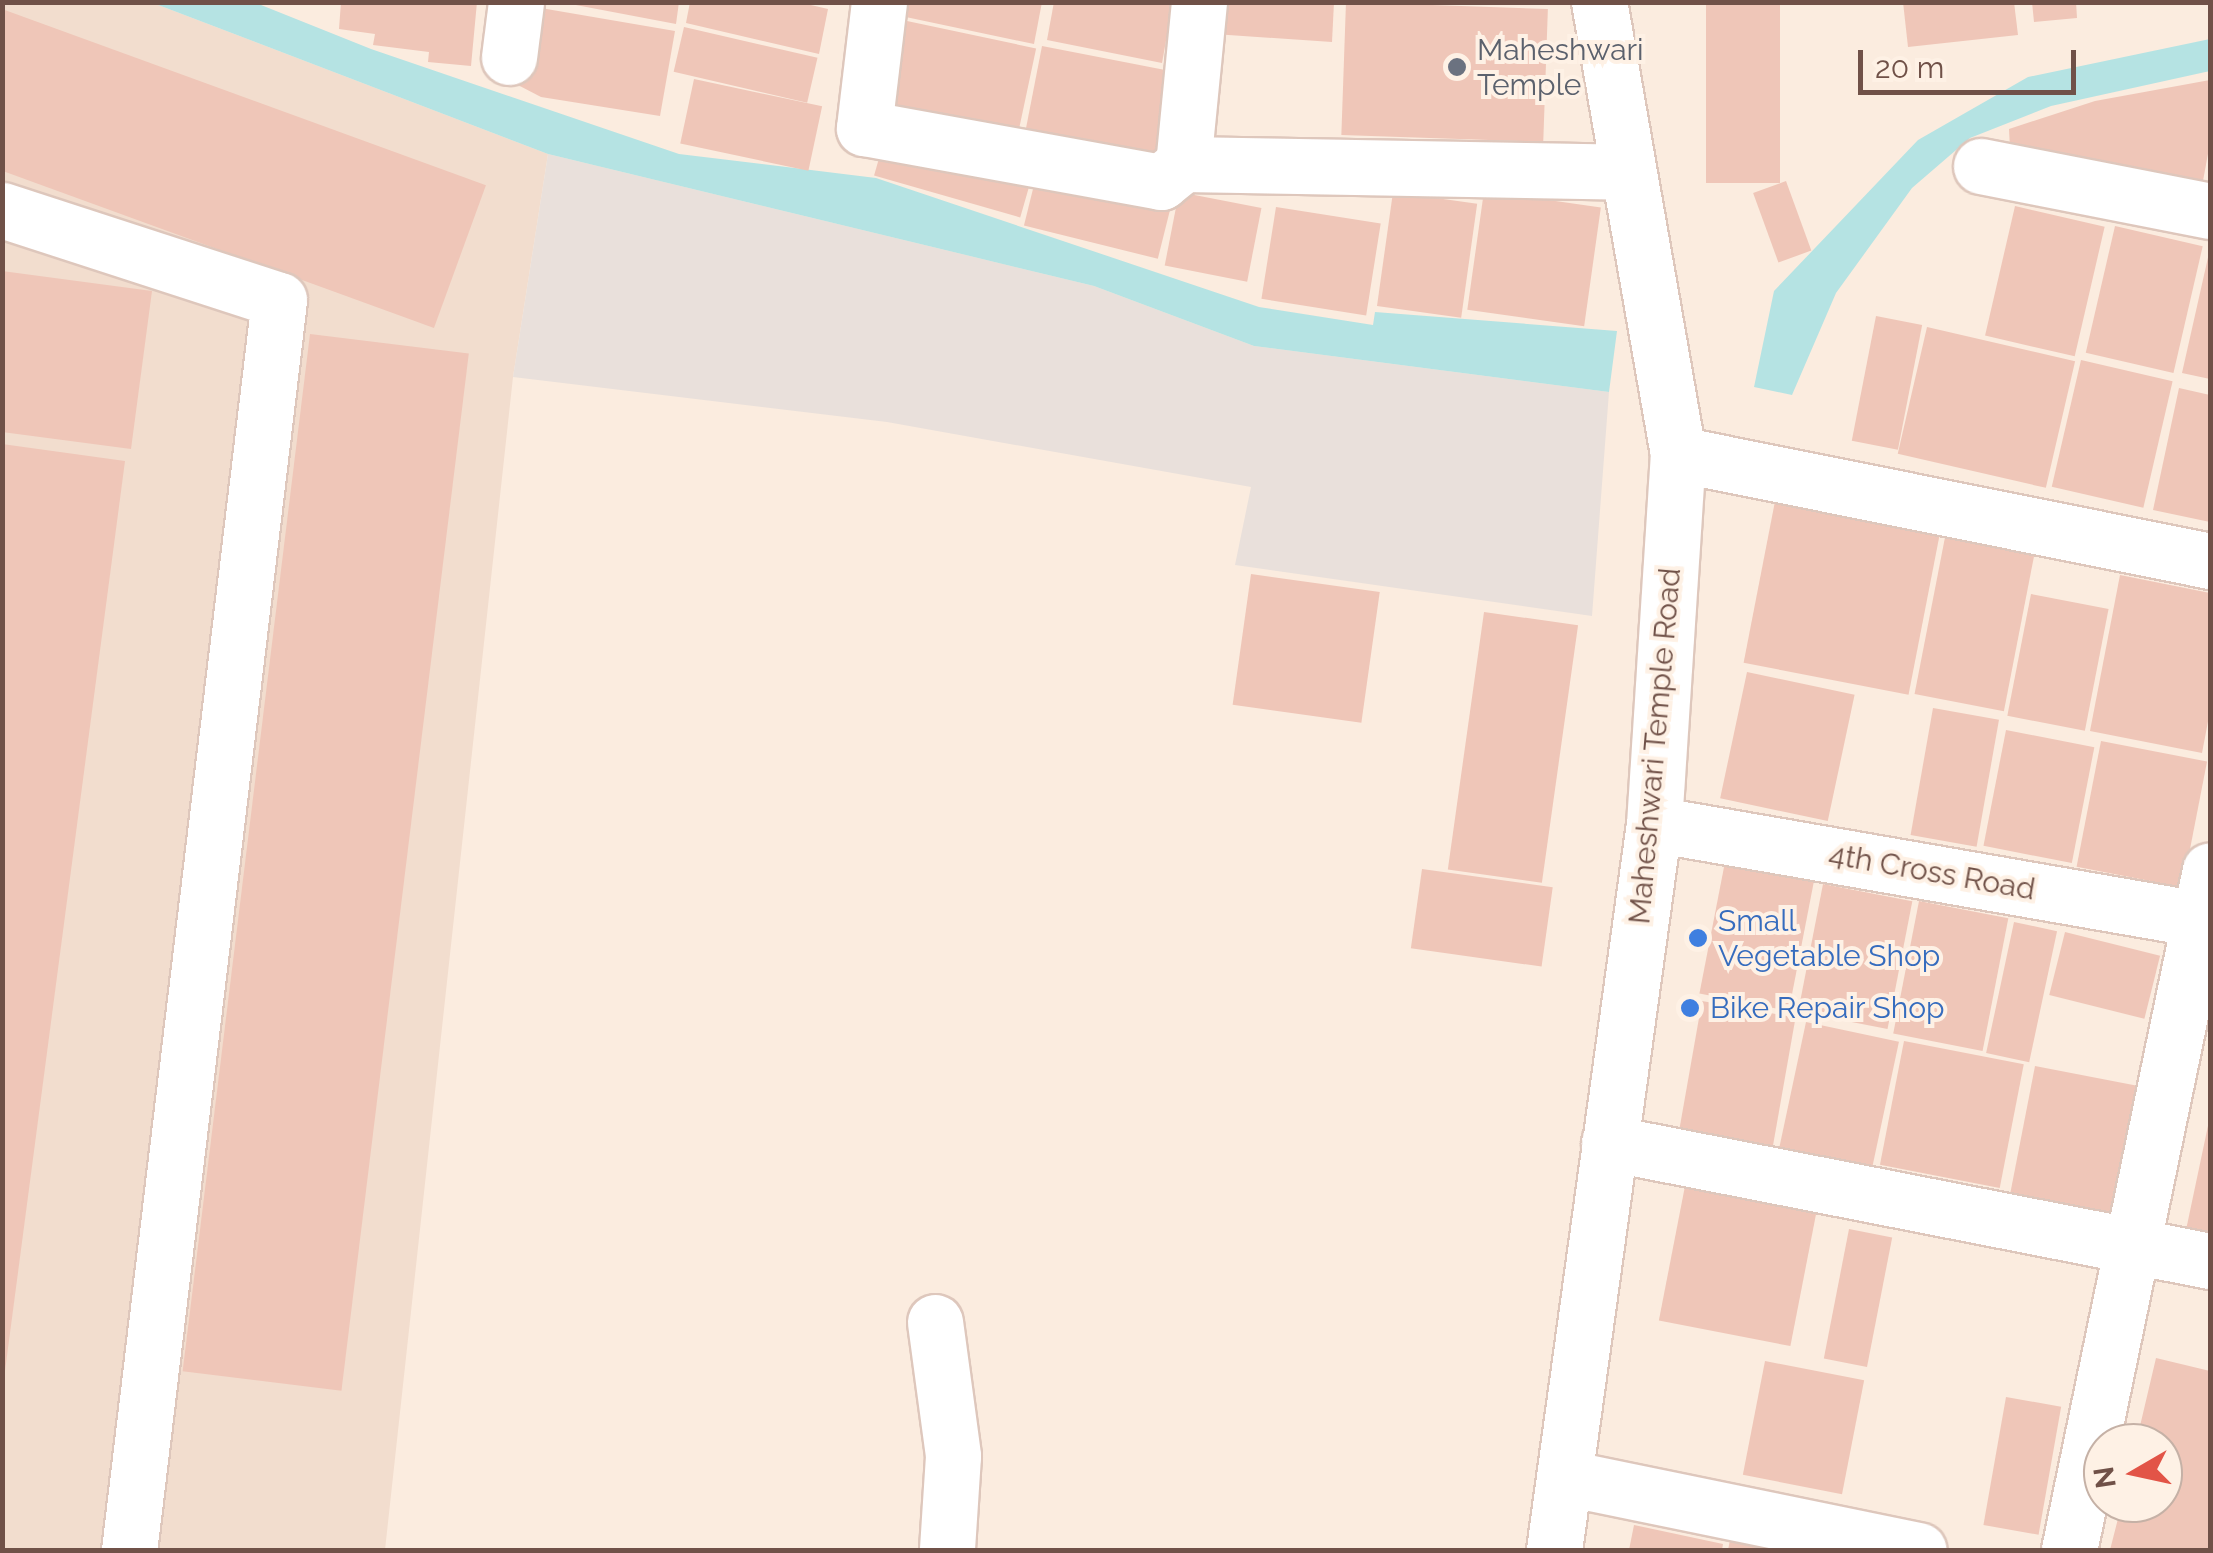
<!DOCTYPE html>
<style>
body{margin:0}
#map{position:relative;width:2213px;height:1553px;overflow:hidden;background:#fbecdf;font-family:Raleway,sans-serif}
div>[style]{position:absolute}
.residential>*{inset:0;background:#f2ddce}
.industrial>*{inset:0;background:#e9e0db}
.water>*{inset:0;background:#b5e3e3}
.building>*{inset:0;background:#efc6b8;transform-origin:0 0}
.roads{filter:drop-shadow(2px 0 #dec7bc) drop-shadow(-2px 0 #dec7bc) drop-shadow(0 2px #dec7bc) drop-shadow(0 -2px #dec7bc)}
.minor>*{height:55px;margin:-27.5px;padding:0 27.5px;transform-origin:27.5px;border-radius:27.5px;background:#fff}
.dots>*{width:28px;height:28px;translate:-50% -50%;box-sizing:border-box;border:5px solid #fef1e5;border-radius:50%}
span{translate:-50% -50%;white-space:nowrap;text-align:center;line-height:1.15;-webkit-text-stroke:8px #fef1e5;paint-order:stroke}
.worship-label{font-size:30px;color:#5b616d}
.left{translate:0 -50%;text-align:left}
.street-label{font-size:30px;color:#705148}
.shop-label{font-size:30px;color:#366cbe}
.frame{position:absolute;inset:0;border:5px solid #705148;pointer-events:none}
.north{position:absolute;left:2083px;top:1423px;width:100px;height:100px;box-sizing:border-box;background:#fef1e5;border:2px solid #c5b1a6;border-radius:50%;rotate:261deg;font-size:28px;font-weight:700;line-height:40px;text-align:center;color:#705148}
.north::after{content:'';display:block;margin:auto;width:35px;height:45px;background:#e25447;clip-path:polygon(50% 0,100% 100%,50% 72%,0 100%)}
.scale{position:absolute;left:1858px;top:50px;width:218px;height:45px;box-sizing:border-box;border:5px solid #705148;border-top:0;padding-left:12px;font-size:30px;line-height:35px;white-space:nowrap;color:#705148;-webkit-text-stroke:8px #fef1e5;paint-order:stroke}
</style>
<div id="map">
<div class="residential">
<div style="clip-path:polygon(3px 3px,153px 3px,548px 154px,513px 377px,385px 1550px,3px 1550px)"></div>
</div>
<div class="industrial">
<div style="clip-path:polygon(548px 154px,1094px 286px,1254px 346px,1609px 392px,1592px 616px,1235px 565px,1251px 487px,887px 422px,513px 377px)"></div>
</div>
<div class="water">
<div style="clip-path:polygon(153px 3px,256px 3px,371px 49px,679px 154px,876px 178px,1259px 307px,1373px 325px,1375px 312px,1617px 331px,1609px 392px,1254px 346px,1094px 286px,548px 154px)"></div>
<div style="clip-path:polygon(2210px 39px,2210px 71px,2051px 106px,1970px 138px,1912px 188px,1836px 293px,1792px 395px,1754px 387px,1774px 291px,1918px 140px,2028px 77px)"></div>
</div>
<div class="building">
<div style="clip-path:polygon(341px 2px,477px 2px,471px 66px,428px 62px,429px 52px,373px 45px,375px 34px,339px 29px)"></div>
<div style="clip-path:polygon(560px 2px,679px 2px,676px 24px)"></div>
<div style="clip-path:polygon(690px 2px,798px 2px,828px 9px,819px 54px,686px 23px)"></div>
<div style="clip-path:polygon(904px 2px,1042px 2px,1034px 44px,901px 16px)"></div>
<div style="clip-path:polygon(1054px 2px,1173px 2px,1162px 63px,1047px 40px)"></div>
<div style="clip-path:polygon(1215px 2px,1334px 2px,1332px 42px,1214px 34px)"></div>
<div style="left:1346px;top:2px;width:202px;height:133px;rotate:2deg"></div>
<div style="left:1706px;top:2px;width:74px;height:181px"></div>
<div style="clip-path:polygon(1903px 2px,2014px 2px,2018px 35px,1908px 47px)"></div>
<div style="clip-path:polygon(2032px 2px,2076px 2px,2077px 18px,2034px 22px)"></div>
<div style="clip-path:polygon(529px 6px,675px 31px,660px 116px,541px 97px,516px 84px)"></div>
<div style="left:2px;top:9px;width:515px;height:152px;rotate:20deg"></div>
<div style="left:907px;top:21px;width:132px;height:94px;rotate:12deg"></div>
<div style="left:684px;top:27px;width:137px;height:46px;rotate:13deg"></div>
<div style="left:1042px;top:46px;width:132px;height:94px;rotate:11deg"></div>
<div style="left:694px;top:79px;width:131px;height:66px;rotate:12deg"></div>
<div style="clip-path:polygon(2210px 80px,2210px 143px,2202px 186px,2010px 148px,2009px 129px,2095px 101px)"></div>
<div style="left:884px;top:141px;width:152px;height:36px;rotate:16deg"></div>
<div style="left:1037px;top:173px;width:138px;height:54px;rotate:14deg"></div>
<div style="left:1786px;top:181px;width:74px;height:35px;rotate:70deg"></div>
<div style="left:1484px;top:191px;width:118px;height:120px;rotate:8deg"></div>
<div style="left:1179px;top:192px;width:84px;height:75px;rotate:11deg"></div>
<div style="left:1393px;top:192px;width:85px;height:115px;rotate:8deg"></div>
<div style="left:2015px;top:206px;width:92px;height:133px;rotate:13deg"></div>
<div style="left:1276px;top:207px;width:106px;height:93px;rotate:9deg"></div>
<div style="left:2115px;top:226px;width:90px;height:130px;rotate:13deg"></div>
<div style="clip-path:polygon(2209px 253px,2210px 253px,2210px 379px,2182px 373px)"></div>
<div style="clip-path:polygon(2px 271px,152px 291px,131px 449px,2px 432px)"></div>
<div style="left:1876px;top:316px;width:47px;height:127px;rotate:11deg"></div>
<div style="left:1927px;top:327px;width:152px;height:130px;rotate:13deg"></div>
<div style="left:310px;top:334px;width:160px;height:1045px;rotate:7deg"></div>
<div style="left:2081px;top:360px;width:94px;height:130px;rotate:13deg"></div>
<div style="clip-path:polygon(2179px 388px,2210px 395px,2210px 522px,2153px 510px)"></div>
<div style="clip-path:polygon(2px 444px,125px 461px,5px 1371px,2px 1371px)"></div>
<div style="left:1777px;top:491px;width:168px;height:175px;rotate:11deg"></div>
<div style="left:1947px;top:527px;width:91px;height:170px;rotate:11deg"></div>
<div style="left:1251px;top:574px;width:130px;height:132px;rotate:8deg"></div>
<div style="clip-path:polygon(2120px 575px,2210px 593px,2210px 711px,2202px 753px,2090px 731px)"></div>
<div style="left:2031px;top:594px;width:79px;height:124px;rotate:11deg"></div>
<div style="left:1484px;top:612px;width:95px;height:260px;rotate:8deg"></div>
<div style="left:1747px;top:672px;width:110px;height:129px;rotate:12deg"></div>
<div style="left:1933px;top:708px;width:67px;height:129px;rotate:10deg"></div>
<div style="left:2006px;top:730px;width:90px;height:118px;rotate:11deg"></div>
<div style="left:2101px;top:741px;width:108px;height:128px;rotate:11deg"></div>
<div style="left:1725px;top:862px;width:91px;height:134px;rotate:11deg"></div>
<div style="left:1422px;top:869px;width:132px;height:80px;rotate:8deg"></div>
<div style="left:1823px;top:884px;width:91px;height:130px;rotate:11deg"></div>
<div style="left:1919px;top:901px;width:91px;height:135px;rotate:11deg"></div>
<div style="left:2014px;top:922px;width:44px;height:134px;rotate:12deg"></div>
<div style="left:2065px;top:932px;width:98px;height:65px;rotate:14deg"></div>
<div style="left:1702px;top:1001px;width:95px;height:133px;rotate:10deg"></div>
<div style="left:1806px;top:1022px;width:95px;height:129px;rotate:12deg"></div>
<div style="left:1904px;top:1041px;width:122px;height:126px;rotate:11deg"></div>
<div style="left:2035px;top:1066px;width:108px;height:129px;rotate:11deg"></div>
<div style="clip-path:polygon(2209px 1121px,2210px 1121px,2210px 1236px,2186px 1230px)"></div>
<div style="left:1685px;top:1186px;width:134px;height:137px;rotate:11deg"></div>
<div style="left:1849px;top:1229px;width:44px;height:132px;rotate:11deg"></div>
<div style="clip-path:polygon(2156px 1358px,2210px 1371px,2210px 1550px,2110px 1550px,2122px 1503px,2163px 1503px,2163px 1443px,2136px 1443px)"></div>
<div style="left:1765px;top:1361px;width:101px;height:116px;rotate:11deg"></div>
<div style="left:2006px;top:1397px;width:56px;height:130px;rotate:10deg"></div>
<div style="clip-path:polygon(1634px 1525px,1723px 1544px,1722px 1550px,1629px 1550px)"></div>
<div style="clip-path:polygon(1730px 1540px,1771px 1549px,1771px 1550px,1728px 1550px)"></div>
</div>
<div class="roads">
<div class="minor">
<div style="left:879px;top:2px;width:127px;rotate:96.8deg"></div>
<div style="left:864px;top:128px;width:302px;rotate:10.3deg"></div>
<div style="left:1161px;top:182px;width:28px;rotate:-39deg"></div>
<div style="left:1199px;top:2px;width:163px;rotate:95.6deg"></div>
<div style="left:1183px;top:164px;width:443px;rotate:1deg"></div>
<div style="left:509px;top:57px;width:55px;rotate:-82.7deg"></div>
<div style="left:1981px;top:166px;width:233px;rotate:11.1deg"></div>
<div style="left:2px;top:210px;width:291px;rotate:18deg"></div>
<div style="left:279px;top:300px;width:1259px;rotate:96.84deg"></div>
<div style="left:1678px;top:454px;width:543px;rotate:11.37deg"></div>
<div style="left:1654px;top:824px;width:564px;rotate:9.9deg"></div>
<div style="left:1609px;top:1143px;width:612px;rotate:11.11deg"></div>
<div style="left:935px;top:1322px;width:135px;rotate:82.3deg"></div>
<div style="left:953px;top:1456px;width:94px;rotate:93.7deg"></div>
<div style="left:1567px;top:1478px;width:359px;rotate:11.6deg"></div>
<div style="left:1554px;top:1550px;width:733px;rotate:-82.16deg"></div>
<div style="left:1654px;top:824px;width:371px;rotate:-86.3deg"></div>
<div style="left:1678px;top:454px;width:459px;rotate:-99.9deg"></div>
<div style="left:2069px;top:1550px;width:694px;rotate:-78.29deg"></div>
</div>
</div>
<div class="dots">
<div style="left:1457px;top:67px;background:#6b7280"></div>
<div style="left:1698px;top:938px;background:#3f7fe0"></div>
<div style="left:1690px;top:1008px;background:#3f7fe0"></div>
</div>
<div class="worship-label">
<span class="left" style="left:1477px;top:67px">Maheshwari<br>Temple</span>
</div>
<div class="street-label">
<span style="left:1655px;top:746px;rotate:-85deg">Maheshwari Temple Road</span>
<span style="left:1932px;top:872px;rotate:10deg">4th Cross Road</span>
</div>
<div class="shop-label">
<span class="left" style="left:1718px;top:938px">Small<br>Vegetable Shop</span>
<span class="left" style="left:1710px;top:1008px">Bike Repair Shop</span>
</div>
<div class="frame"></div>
<div class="north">N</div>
<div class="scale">20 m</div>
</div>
